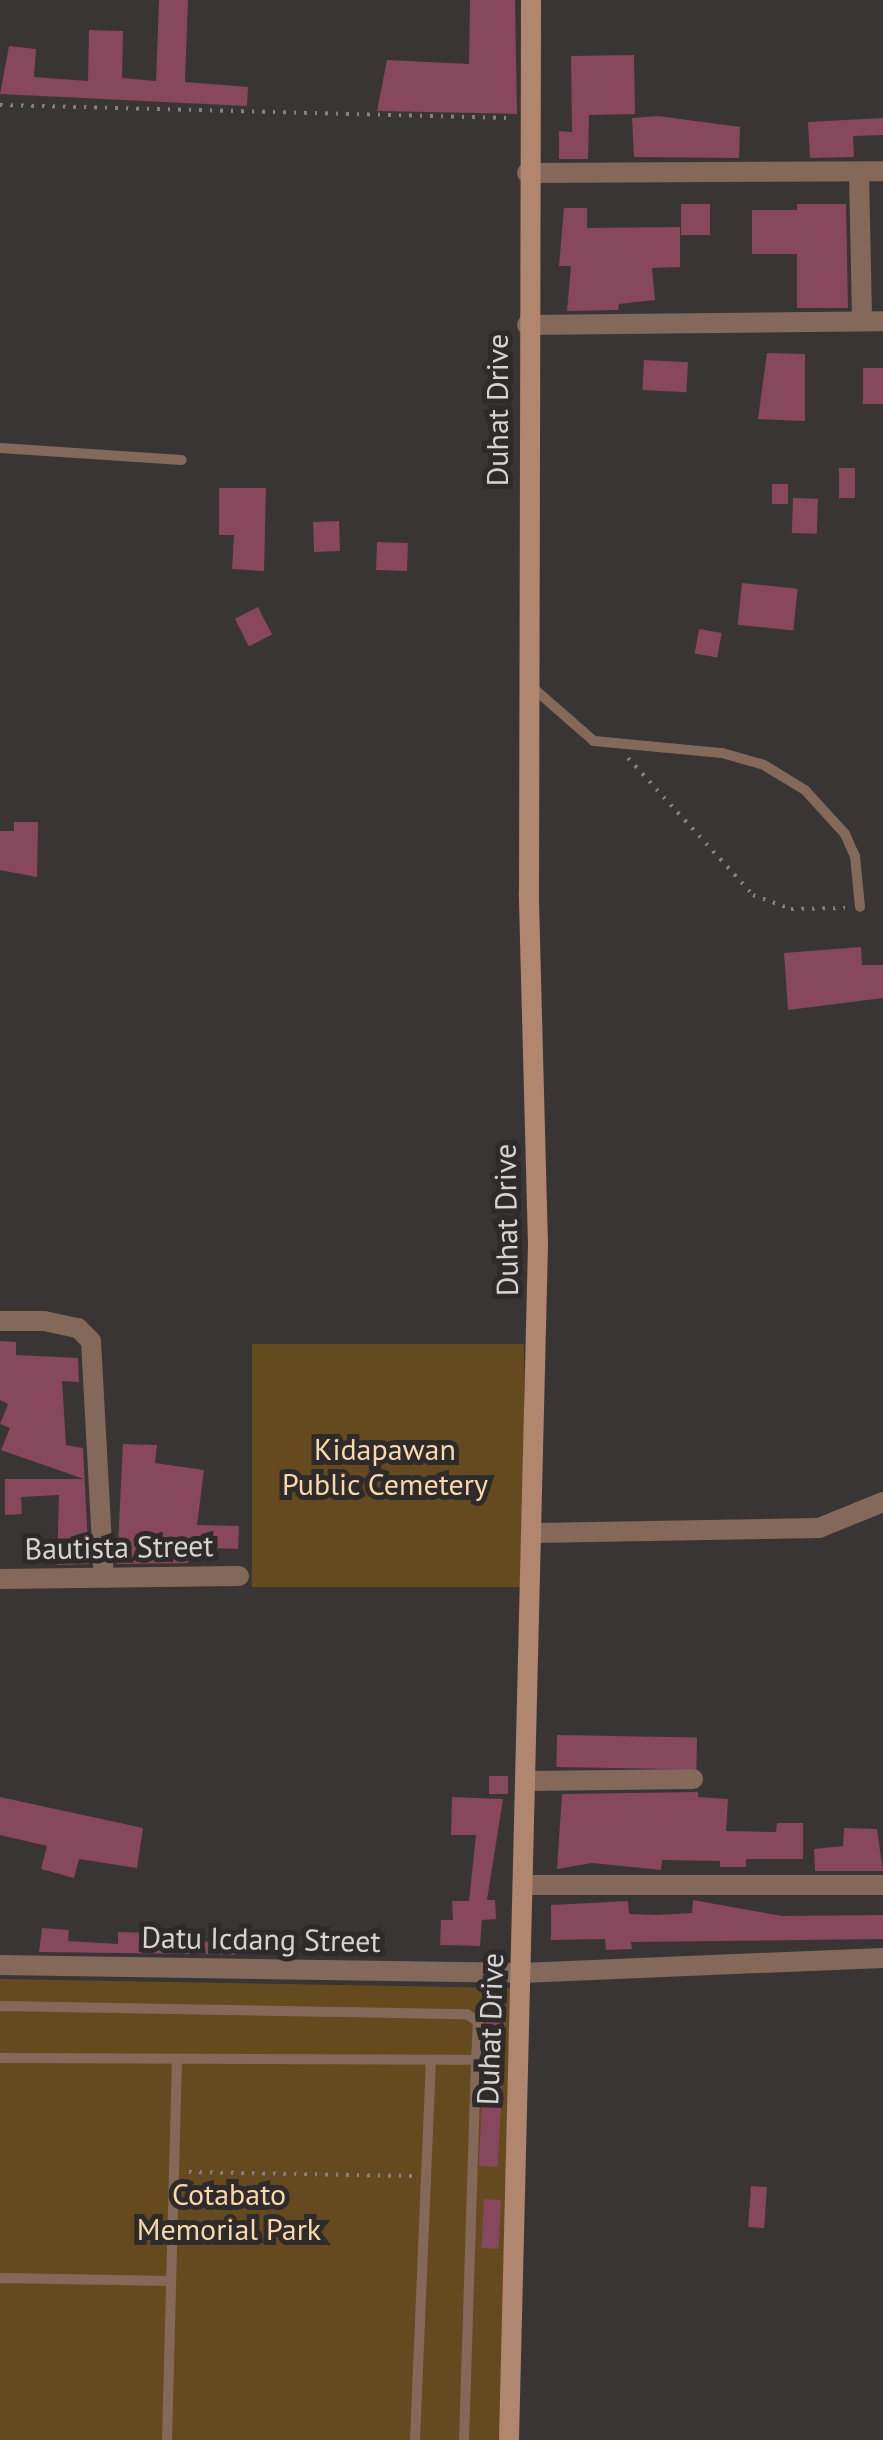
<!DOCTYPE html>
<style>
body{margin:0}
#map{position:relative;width:883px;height:2440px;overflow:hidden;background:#393534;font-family:"PT Sans",sans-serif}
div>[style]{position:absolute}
.green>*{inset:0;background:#654a20;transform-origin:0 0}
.building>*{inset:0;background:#87475d;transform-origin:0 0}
.path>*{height:4px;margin-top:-2px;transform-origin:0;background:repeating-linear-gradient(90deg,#848180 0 2.5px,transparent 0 10.5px)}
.lane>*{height:10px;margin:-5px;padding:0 5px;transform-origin:5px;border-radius:5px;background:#84695b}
.street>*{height:20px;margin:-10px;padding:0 10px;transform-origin:10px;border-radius:10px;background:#84695b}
.secondary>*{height:20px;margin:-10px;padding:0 10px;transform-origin:10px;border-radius:10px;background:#b0866e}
span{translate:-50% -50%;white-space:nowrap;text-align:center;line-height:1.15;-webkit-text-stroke:10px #2e2b2a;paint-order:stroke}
.street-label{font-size:30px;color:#d6d3d3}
.park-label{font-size:30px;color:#fbd8a9}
</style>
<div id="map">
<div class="green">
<div style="left:524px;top:1344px;width:243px;height:272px;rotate:90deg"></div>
<div style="left:0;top:1979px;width:510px;height:461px;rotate:1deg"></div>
</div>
<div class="building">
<div style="clip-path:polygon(159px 0,188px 0,185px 82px,248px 87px,247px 106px,0 94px,9px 46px,36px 49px,34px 77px,88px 81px,89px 30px,123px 31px,122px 78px,156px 81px)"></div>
<div style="clip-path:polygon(470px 0,515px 0,517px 114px,377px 111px,387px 60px,469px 64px)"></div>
<div style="clip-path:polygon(634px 55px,635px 114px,589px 115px,588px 159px,559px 159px,559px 131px,572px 132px,571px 56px)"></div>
<div style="clip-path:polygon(658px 116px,740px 127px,739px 158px,634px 157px,632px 118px)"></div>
<div style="clip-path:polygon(883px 118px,883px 135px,853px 136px,854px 157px,810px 158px,808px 122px)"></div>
<div style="left:710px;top:204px;width:31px;height:29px;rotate:90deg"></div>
<div style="clip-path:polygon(797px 204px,846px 204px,848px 308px,797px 308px,797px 254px,752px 254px,752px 210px,797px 210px)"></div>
<div style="clip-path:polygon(564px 208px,587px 208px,587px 228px,680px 227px,680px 267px,652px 268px,655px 300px,619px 304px,618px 310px,567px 311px,571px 266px,559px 266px)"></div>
<div style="clip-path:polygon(767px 353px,805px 354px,805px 421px,758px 419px)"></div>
<div style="left:644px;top:360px;width:44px;height:30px;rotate:3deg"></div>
<div style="left:883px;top:368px;width:36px;height:20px;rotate:90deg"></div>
<div style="left:839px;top:468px;width:16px;height:30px"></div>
<div style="left:772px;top:484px;width:16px;height:20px"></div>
<div style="clip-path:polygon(219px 488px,266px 488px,264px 571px,232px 569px,234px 535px,219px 535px)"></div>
<div style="left:793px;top:498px;width:25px;height:35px;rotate:2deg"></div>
<div style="left:339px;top:521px;width:30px;height:26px;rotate:88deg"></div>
<div style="left:377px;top:542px;width:31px;height:28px;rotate:2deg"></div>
<div style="left:742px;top:583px;width:56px;height:42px;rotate:6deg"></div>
<div style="left:258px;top:607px;width:31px;height:26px;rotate:63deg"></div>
<div style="left:699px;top:629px;width:23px;height:25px;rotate:10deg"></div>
<div style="clip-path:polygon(14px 822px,38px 822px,37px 877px,0 870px,0 831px,14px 831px)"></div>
<div style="clip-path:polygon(861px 947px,862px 965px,883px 965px,883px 998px,788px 1010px,784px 953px)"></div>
<div style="clip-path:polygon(0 1341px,16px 1342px,16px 1355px,78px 1358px,79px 1382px,62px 1381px,66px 1445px,83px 1448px,89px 1564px,57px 1565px,59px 1495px,21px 1497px,22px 1514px,5px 1515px,5px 1479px,84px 1479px,1px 1450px,10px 1428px,0 1424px,8px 1404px,0 1400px)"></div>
<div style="clip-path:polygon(123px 1444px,157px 1445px,155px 1463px,204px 1470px,197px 1525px,239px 1526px,238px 1549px,188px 1547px,188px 1563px,117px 1564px)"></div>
<div style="left:557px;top:1735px;width:140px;height:32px;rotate:1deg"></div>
<div style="left:508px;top:1776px;width:18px;height:19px;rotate:90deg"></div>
<div style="clip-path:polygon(698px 1792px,698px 1797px,728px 1799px,726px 1831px,776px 1832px,777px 1823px,803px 1823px,803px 1859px,746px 1859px,746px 1867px,720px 1867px,720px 1861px,662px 1860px,661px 1870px,592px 1863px,557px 1869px,562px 1794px)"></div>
<div style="clip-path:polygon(0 1797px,143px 1828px,137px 1868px,79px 1859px,74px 1878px,41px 1869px,47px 1846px,0 1835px)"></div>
<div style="clip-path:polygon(452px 1797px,503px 1799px,487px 1900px,495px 1900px,496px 1919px,482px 1920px,480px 1946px,440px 1945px,441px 1920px,453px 1920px,452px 1901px,469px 1901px,476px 1835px,451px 1835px)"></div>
<div style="clip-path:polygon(844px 1828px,877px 1829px,883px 1871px,815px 1871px,814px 1849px,843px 1846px)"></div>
<div style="clip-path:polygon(693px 1900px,782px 1916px,883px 1915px,883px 1939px,631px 1942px,632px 1949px,606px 1950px,605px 1939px,551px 1940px,551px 1905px,628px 1901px,629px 1914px,657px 1915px,692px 1913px)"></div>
<div style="clip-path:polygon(42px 1928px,69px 1930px,68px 1941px,118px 1944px,118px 1932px,154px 1933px,154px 1938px,271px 1946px,271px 1955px,39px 1952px)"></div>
<div style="left:487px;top:2007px;width:19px;height:159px;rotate:3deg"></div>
<div style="left:751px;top:2186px;width:16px;height:41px;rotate:4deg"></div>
<div style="left:484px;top:2199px;width:17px;height:49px;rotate:3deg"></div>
</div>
<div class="path">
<div style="left:0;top:105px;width:510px;rotate:1.46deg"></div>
<div style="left:628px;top:758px;width:185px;rotate:47.6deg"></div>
<div style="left:753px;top:895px;width:40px;rotate:20.2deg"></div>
<div style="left:791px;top:909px;width:54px;rotate:-1.1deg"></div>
<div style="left:189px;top:2172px;width:225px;rotate:1deg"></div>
</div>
<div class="lane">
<div style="left:0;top:448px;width:182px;rotate:3.8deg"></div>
<div style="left:532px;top:687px;width:82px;rotate:41.1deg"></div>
<div style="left:594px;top:741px;width:129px;rotate:5.4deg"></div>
<div style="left:722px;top:753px;width:44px;rotate:15.9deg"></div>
<div style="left:764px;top:765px;width:48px;rotate:31.4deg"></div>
<div style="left:805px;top:790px;width:59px;rotate:47.7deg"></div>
<div style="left:845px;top:834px;width:24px;rotate:66deg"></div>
<div style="left:855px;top:856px;width:51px;rotate:84.4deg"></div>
<div style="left:0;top:2006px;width:467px;rotate:1deg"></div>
<div style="left:467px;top:2014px;width:14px;rotate:36deg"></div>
<div style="left:478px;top:2022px;width:38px;rotate:93deg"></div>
<div style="left:0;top:2058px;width:476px;rotate:0.2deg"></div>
<div style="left:476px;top:2060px;width:380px;rotate:91.8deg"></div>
<div style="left:0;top:2278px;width:171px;rotate:1deg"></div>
<div style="left:167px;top:2440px;width:381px;rotate:-88.5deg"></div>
<div style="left:415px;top:2440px;width:379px;rotate:-87.6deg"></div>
</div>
<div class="street">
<div style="left:527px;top:173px;width:356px;rotate:-0.3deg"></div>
<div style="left:859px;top:173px;width:148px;rotate:88.8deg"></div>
<div style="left:527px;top:325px;width:356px;rotate:-0.6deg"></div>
<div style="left:0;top:1321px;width:44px"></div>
<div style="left:44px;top:1321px;width:35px;rotate:12deg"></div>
<div style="left:78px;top:1328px;width:18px;rotate:45deg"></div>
<div style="left:91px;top:1341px;width:237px;rotate:86.9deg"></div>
<div style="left:535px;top:1533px;width:284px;rotate:-1deg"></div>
<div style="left:819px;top:1528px;width:69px;rotate:-22.1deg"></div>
<div style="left:0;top:1579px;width:239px;rotate:-0.7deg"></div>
<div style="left:528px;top:1781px;width:165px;rotate:-0.7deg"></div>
<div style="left:524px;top:1885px;width:359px"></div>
<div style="left:0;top:1965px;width:522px;rotate:0.88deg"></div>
<div style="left:522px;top:1973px;width:361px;rotate:-2.4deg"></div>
</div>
<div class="secondary">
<div style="left:509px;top:2440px;width:1195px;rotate:-88.61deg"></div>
<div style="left:538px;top:1245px;width:353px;rotate:-91.5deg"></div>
<div style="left:529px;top:892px;width:892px;rotate:-89.87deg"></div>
</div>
<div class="street-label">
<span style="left:497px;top:410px;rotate:-90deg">Duhat Drive</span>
<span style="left:506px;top:1220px;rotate:-91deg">Duhat Drive</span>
<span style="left:119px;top:1547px;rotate:-1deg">Bautista Street</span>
<span style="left:261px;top:1939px;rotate:1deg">Datu Icdang Street</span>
<span style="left:490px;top:2029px;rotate:-88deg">Duhat Drive</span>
</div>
<div class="park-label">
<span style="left:385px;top:1466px">Kidapawan<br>Public Cemetery</span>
<span style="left:229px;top:2211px">Cotabato<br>Memorial Park</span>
</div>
</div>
